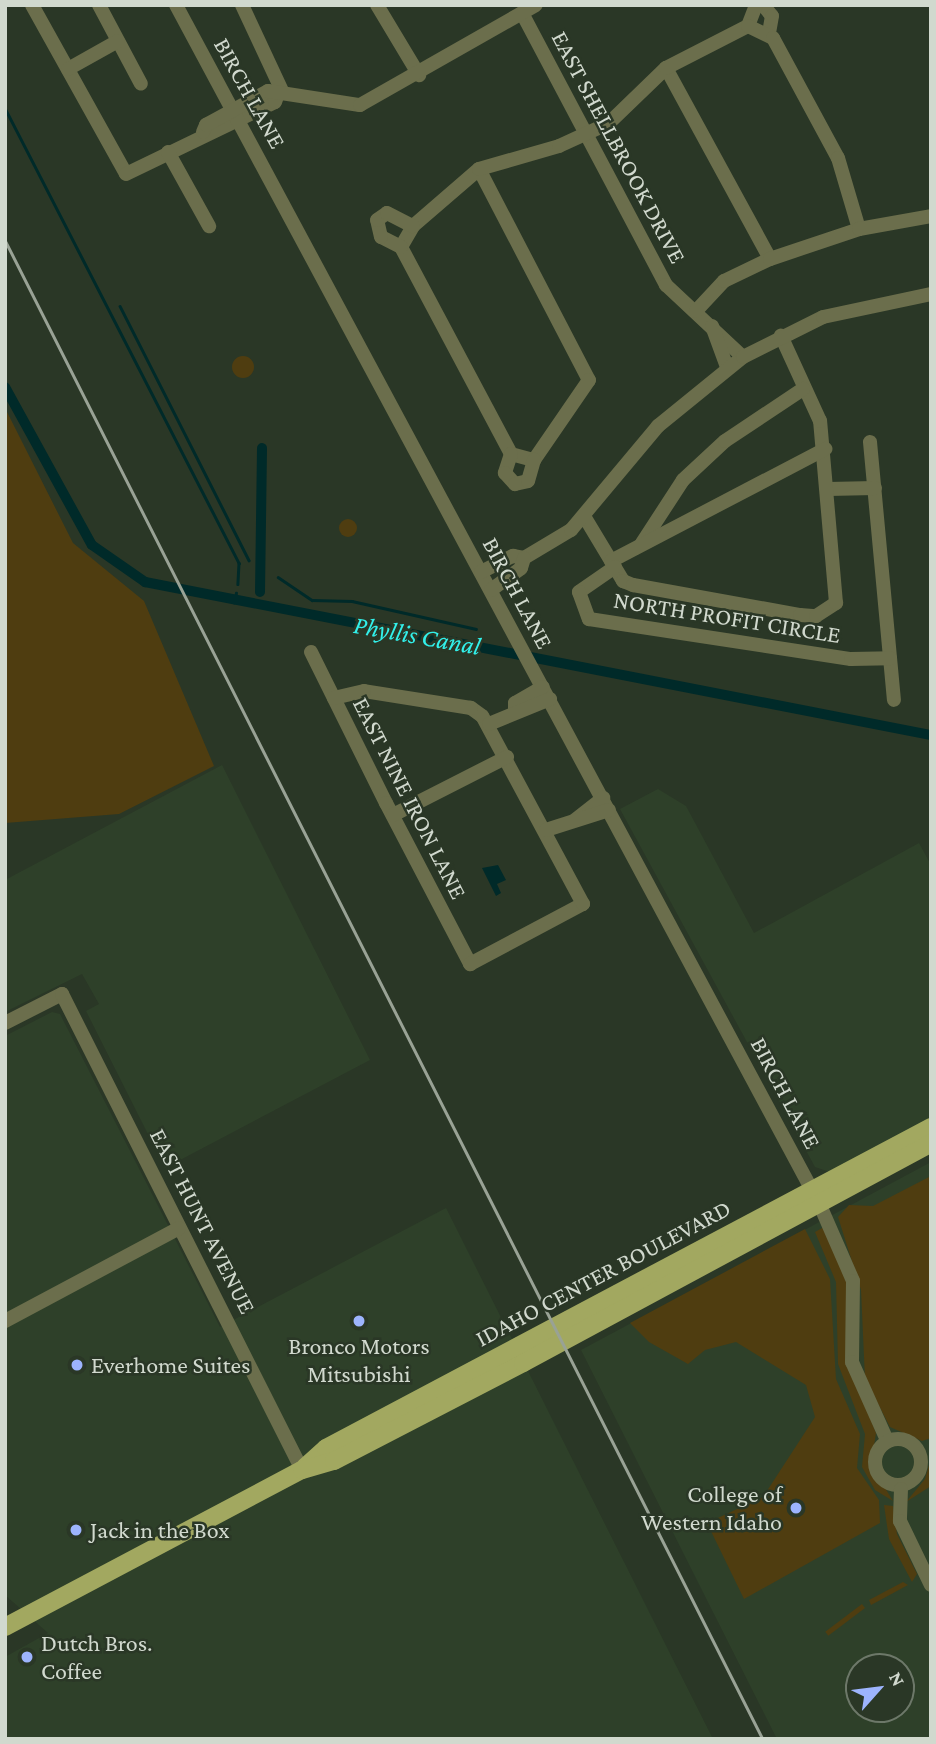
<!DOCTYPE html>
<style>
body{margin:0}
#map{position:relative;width:936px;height:1744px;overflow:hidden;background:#2a3726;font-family:"Crimson Pro",serif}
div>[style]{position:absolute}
.built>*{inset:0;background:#2e4029}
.green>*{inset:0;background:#4f3d10;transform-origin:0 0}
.round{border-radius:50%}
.water>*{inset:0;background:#002a29}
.stream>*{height:2.5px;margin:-1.25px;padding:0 1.25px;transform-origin:1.25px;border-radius:1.25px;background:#002a29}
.canal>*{height:10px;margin:-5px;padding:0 5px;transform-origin:5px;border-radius:5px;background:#002a29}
.minor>*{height:14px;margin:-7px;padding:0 7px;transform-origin:7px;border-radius:7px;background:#6b6e4c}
.minor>.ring{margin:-7px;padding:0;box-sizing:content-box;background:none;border:14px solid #6b6e4c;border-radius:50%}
.major>*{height:18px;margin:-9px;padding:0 9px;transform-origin:9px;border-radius:9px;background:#a2a860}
.rail>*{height:2.5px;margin:-1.25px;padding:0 1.25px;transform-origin:1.25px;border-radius:1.25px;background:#99a295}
.dots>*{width:19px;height:19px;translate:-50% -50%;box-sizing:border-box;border:4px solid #2a3726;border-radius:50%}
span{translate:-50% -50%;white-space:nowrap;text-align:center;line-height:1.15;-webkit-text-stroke:5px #2a3726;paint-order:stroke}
.street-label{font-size:24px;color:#d1d9ce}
.poi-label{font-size:24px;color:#d1d9ce}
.left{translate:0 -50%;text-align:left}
.right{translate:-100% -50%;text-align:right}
.water-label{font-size:26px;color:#32f0ea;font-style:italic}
.frame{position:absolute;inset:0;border:7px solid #d1d9ce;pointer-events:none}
.north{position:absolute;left:845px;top:1653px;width:70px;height:70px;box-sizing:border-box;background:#2a3726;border:2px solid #6d7869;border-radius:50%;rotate:62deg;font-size:19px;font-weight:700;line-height:28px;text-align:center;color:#d1d9ce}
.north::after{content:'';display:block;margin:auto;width:24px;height:32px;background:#9db4fd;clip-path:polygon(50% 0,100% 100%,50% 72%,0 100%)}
</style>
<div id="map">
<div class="built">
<div style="clip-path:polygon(222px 765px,370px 1060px,165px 1168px,86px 1011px,99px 1004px,82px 974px,5px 1012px,5px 880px)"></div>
<div style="clip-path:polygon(658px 789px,686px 806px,754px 933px,919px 843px,931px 865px,931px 1119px,830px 1172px,815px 1167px,620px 809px)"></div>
<div style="clip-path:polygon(52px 1012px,60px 1014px,220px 1327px,446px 1208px,713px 1739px,5px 1739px,5px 1657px,48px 1633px,5px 1595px,5px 1036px)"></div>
<div style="clip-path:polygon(evenodd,931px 1162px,931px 1739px,777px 1739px,581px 1350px,931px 1162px,859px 1667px,901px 1667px,901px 1709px,859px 1709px,859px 1667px)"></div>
</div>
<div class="green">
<div class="round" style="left:232px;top:356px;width:22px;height:22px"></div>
<div style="clip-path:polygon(5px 408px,73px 543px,144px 601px,214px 766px,119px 814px,5px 823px)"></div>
<div class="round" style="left:339px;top:519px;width:18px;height:18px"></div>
<div style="clip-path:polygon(931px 1176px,931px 1438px,922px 1441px,890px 1427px,865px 1379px,861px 1290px,838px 1217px,849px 1205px,873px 1206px)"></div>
<div style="clip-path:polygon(824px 1227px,846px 1281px,848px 1362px,876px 1433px,871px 1465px,893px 1501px,875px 1490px,862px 1467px,865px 1434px,838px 1364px,836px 1282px,815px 1232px)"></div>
<div style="clip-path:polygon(805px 1229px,830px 1279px,836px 1379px,860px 1434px,857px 1468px,879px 1500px,880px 1523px,744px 1599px,707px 1523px,763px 1497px,815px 1417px,806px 1385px,736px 1342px,705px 1350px,688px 1364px,649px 1342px,630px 1323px)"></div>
<div style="clip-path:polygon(931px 1458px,931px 1486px,906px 1502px,925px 1479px)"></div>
<div style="clip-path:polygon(884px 1505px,893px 1506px,897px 1534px,917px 1574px,912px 1582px,889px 1539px)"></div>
<div style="clip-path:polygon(903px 1582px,908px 1585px,871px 1605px,869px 1600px)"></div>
<div style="left:862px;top:1604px;width:5px;height:46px;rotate:53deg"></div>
</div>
<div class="water">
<div style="clip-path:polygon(498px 865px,506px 880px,497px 884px,501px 893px,496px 896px,482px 868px)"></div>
</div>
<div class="stream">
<div style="left:5px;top:108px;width:512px;rotate:62.78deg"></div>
<div style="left:239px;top:563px;width:21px;rotate:93deg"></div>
<div style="left:120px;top:306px;width:285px;rotate:63.1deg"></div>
<div style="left:278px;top:577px;width:41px;rotate:34.1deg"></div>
<div style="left:312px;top:600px;width:40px;rotate:1.4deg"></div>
<div style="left:352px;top:601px;width:127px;rotate:12.7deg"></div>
<div style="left:234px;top:603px;width:10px;rotate:-79deg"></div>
</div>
<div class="canal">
<div style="left:5px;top:387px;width:180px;rotate:61.2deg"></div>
<div style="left:92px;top:545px;width:65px;rotate:34.9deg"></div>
<div style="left:145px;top:582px;width:801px;rotate:11.02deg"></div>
<div style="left:260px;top:592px;width:144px;rotate:-89.2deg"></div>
</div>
<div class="minor">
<div style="left:32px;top:5px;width:193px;rotate:60.9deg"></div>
<div style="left:126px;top:174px;width:165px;rotate:-25.8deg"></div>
<div style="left:275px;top:102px;width:9px;rotate:-69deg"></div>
<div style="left:99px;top:5px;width:89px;rotate:62deg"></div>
<div style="left:176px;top:5px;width:1360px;rotate:61.78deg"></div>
<div style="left:819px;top:1203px;width:85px;rotate:66.4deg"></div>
<div style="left:853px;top:1281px;width:81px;rotate:90.7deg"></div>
<div style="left:852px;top:1362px;width:83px;rotate:65.9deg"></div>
<div style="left:242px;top:5px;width:97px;rotate:65deg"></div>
<div style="left:377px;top:5px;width:82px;rotate:59deg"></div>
<div style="left:763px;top:5px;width:14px;rotate:51deg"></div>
<div style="left:772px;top:16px;width:17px;rotate:100deg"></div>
<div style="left:522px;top:13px;width:308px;rotate:62.1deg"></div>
<div style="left:666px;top:285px;width:105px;rotate:43.1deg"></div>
<div style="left:748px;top:26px;width:22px;rotate:-69deg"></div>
<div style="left:666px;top:68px;width:217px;rotate:61.4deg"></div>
<div style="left:68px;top:69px;width:57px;rotate:-29.2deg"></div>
<div style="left:203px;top:132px;width:8px;rotate:-67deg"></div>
<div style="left:206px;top:125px;width:71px;rotate:-28.7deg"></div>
<div style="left:268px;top:91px;width:93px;rotate:8.7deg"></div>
<div style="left:360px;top:105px;width:202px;rotate:-29.6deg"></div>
<div style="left:168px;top:152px;width:85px;rotate:61deg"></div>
<div style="left:479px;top:169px;width:238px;rotate:62.5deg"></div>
<div style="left:589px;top:380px;width:97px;rotate:124.5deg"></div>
<div style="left:401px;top:247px;width:24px;rotate:-60deg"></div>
<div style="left:413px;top:226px;width:87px;rotate:-40.8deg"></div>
<div style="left:479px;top:169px;width:83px;rotate:-16deg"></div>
<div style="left:559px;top:146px;width:55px;rotate:-24.7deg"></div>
<div style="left:609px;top:123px;width:79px;rotate:-44deg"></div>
<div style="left:666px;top:68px;width:92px;rotate:-27.1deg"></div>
<div style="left:748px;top:26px;width:28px;rotate:26deg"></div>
<div style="left:773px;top:38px;width:136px;rotate:61.6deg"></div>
<div style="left:838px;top:158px;width:74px;rotate:73.5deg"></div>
<div style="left:401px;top:247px;width:234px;rotate:62deg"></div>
<div style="left:511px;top:454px;width:24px;rotate:15deg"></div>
<div style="left:401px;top:247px;width:22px;rotate:-153deg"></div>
<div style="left:381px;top:237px;width:17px;rotate:-103deg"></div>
<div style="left:377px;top:220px;width:12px;rotate:-35deg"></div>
<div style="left:387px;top:213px;width:29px;rotate:27deg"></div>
<div style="left:696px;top:311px;width:41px;rotate:-47deg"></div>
<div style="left:724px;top:281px;width:51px;rotate:-25.6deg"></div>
<div style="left:770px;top:259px;width:94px;rotate:-18.6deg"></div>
<div style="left:859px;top:229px;width:73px;rotate:-10.2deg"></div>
<div style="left:712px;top:326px;width:44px;rotate:69.9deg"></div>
<div style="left:870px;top:442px;width:259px;rotate:84.7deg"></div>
<div style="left:511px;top:454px;width:20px;rotate:108deg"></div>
<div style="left:505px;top:473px;width:15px;rotate:48deg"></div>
<div style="left:515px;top:484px;width:13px;rotate:-13deg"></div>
<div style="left:528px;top:481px;width:22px;rotate:-74deg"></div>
<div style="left:828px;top:489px;width:47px;rotate:-1.2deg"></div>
<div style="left:584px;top:516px;width:76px;rotate:59deg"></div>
<div style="left:623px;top:581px;width:11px;rotate:22deg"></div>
<div style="left:633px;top:585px;width:170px;rotate:10.2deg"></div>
<div style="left:800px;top:615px;width:16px;rotate:4deg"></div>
<div style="left:816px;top:616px;width:24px;rotate:-33deg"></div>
<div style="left:836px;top:603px;width:183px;rotate:-95deg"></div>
<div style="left:820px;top:421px;width:94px;rotate:-114.6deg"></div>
<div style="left:642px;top:543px;width:75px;rotate:-56.9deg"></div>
<div style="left:683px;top:480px;width:57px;rotate:-42.9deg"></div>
<div style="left:725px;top:441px;width:94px;rotate:-33.7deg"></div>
<div style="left:611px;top:561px;width:242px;rotate:-27.6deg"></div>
<div style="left:615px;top:567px;width:44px;rotate:145.2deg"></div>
<div style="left:579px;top:592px;width:29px;rotate:70deg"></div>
<div style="left:589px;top:619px;width:265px;rotate:8.7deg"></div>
<div style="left:851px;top:659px;width:39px;rotate:-1deg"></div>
<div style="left:481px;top:572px;width:36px;rotate:-27deg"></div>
<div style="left:513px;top:556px;width:11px;rotate:10deg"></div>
<div style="left:524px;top:558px;width:55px;rotate:-30.8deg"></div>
<div style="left:571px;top:530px;width:136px;rotate:-50.1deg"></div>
<div style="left:658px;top:426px;width:109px;rotate:-39.1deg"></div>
<div style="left:743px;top:357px;width:89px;rotate:-26.6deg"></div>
<div style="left:823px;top:317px;width:110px;rotate:-12deg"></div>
<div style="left:491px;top:590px;width:37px;rotate:-36deg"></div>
<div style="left:521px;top:568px;width:10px;rotate:-73deg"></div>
<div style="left:311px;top:652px;width:169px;rotate:63.6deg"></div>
<div style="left:386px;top:803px;width:182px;rotate:62.4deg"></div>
<div style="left:470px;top:964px;width:128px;rotate:-28deg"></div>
<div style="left:583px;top:904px;width:213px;rotate:-118.2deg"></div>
<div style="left:482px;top:716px;width:14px;rotate:-144deg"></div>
<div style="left:471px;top:708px;width:108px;rotate:-171deg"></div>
<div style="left:364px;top:691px;width:31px;rotate:167deg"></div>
<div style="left:515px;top:710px;width:7px;rotate:-90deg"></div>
<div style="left:515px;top:703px;width:32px;rotate:-30deg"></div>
<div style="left:489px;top:724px;width:66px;rotate:-22.3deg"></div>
<div style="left:393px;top:815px;width:128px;rotate:-27deg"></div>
<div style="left:575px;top:820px;width:36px;rotate:-38deg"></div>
<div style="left:546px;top:830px;width:66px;rotate:-17.6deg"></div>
<div style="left:5px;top:1023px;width:64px;rotate:-27deg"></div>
<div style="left:62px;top:994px;width:533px;rotate:63.24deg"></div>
<div style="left:5px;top:1321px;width:197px;rotate:-28.1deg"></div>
<div class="ring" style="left:875px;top:1439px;width:32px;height:32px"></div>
<div style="left:901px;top:1489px;width:32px;rotate:92deg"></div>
<div style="left:900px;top:1521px;width:71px;rotate:64.2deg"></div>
</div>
<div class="major">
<div style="left:305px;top:1467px;width:28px;rotate:-42deg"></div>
<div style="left:326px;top:1448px;width:685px;rotate:-27.95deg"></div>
<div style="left:5px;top:1627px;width:336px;rotate:-27.9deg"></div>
<div style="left:302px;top:1470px;width:33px;rotate:-16deg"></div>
<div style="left:334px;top:1461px;width:213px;rotate:-27.4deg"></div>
<div style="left:523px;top:1363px;width:464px;rotate:-28.3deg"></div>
</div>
<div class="rail">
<div style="left:5px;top:240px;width:1680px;rotate:63.18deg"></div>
</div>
<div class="dots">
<div style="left:359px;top:1321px;background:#9db4fd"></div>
<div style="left:77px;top:1365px;background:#9db4fd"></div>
<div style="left:796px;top:1508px;background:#9db4fd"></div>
<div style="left:76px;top:1530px;background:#9db4fd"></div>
<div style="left:27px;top:1657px;background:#9db4fd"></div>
</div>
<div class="street-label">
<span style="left:250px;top:93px;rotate:61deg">BIRCH LANE</span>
<span style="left:619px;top:147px;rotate:62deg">EAST SHELLBROOK DRIVE</span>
<span style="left:518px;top:593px;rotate:62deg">BIRCH LANE</span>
<span style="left:727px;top:617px;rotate:9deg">NORTH PROFIT CIRCLE</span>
<span style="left:410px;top:798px;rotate:63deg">EAST NINE IRON LANE</span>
<span style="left:786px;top:1093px;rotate:62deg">BIRCH LANE</span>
<span style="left:203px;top:1221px;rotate:63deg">EAST HUNT AVENUE</span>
<span style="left:603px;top:1273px;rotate:-28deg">IDAHO CENTER BOULEVARD</span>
</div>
<div class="poi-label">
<span style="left:359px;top:1360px">Bronco Motors<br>Mitsubishi</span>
<span class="left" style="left:91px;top:1365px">Everhome Suites</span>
<span class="right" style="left:782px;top:1508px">College of<br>Western Idaho</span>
<span class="left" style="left:90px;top:1530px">Jack in the Box</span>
<span class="left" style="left:41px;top:1657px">Dutch Bros.<br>Coffee</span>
</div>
<div class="water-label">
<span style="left:417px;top:636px;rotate:10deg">Phyllis Canal</span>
</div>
<div class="frame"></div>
<div class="north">N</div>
</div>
